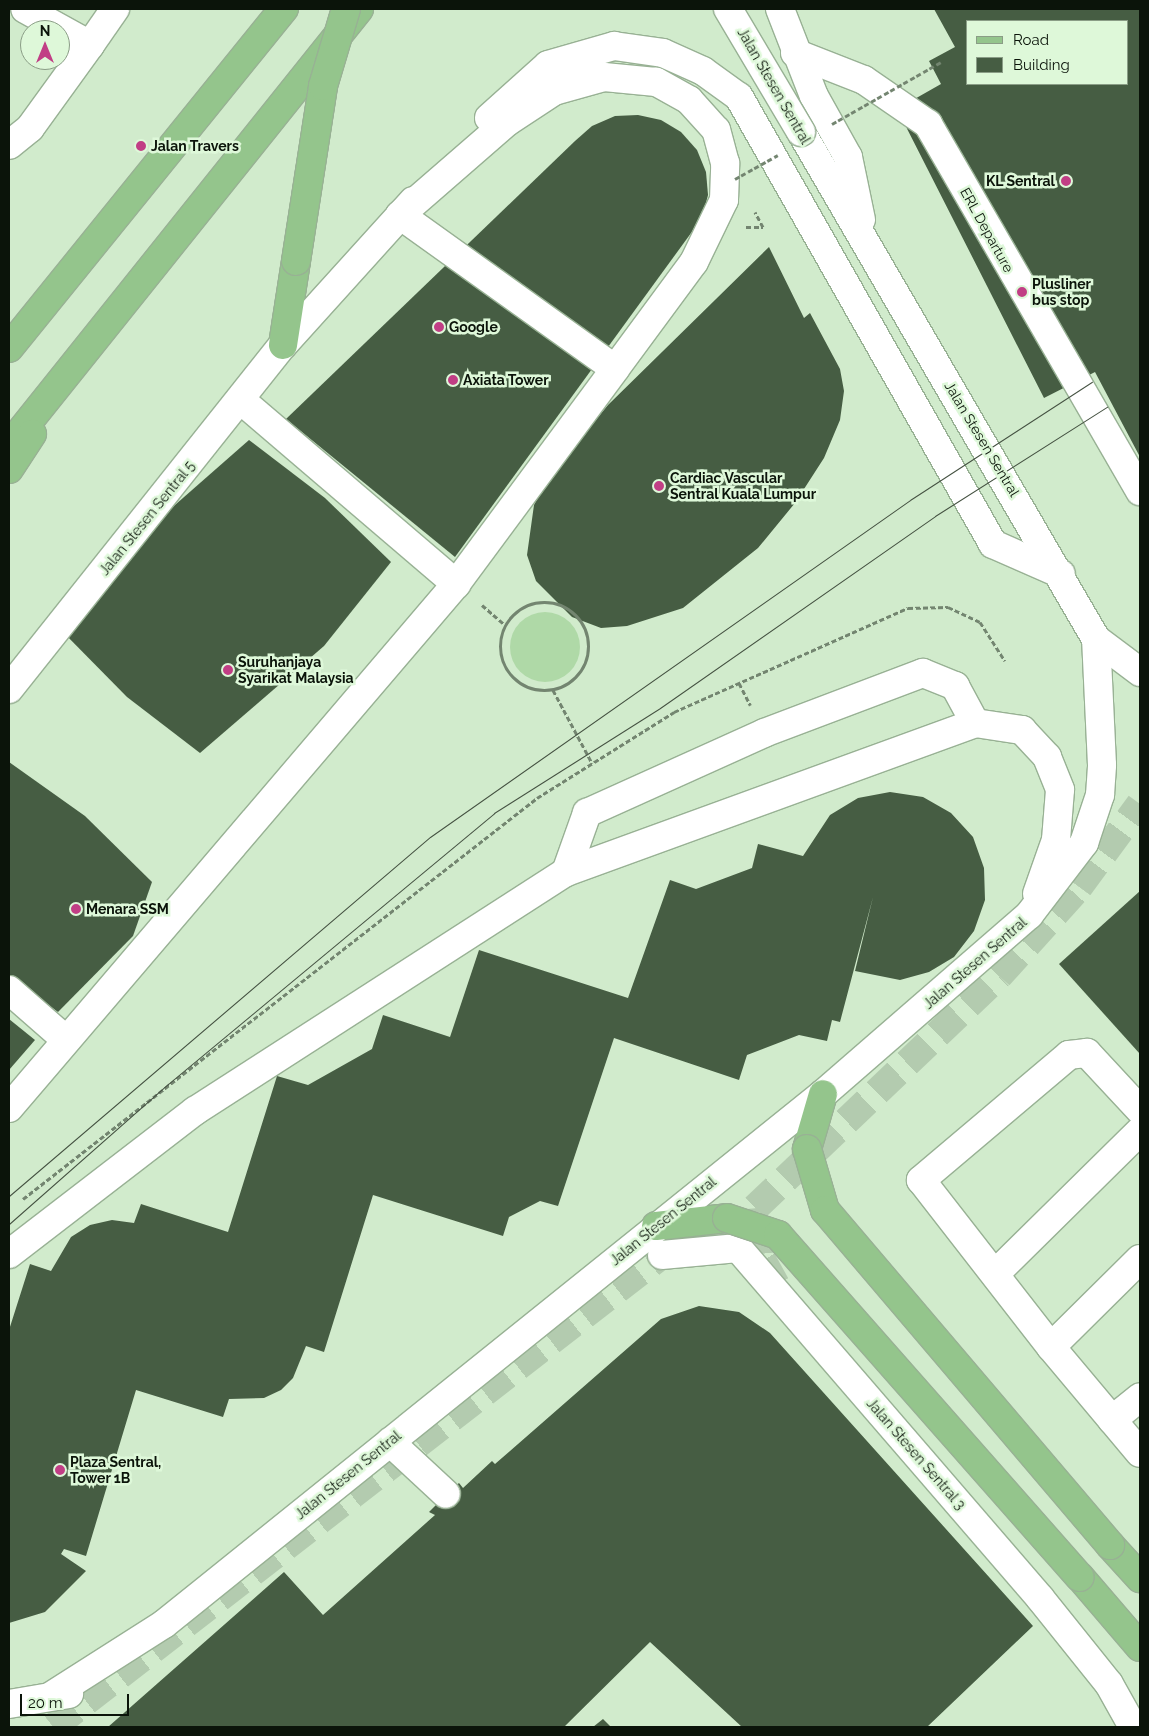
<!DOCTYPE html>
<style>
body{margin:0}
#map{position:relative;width:1149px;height:1736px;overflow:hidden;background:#d1ebcc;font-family:Raleway,sans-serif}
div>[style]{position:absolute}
.green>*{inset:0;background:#afd9a7}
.round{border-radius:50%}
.building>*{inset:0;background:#465d43}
.minor-tunnel>*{height:28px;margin-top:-14px;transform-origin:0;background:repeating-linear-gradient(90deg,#b3cbaf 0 28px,transparent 0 42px)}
.path>*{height:3px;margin-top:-1.5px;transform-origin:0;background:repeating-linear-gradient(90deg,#738570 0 5px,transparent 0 7.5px)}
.path>.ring{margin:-1.5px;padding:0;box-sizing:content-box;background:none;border:3px solid #738570;border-radius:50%}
.roads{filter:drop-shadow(1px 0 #98b194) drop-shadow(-1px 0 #98b194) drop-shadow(0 1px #98b194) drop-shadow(0 -1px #98b194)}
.minor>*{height:28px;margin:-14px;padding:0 14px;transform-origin:14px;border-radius:14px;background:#fff}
.major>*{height:28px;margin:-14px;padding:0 14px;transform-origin:14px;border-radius:14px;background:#94c58c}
.tram>*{height:1px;margin:-0.5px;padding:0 0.5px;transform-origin:0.5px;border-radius:0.5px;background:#445141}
.path-bridge>*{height:3px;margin-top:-1.5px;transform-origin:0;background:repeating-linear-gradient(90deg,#738570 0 5px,transparent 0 7.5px)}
.bridges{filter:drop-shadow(1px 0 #98b194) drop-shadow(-1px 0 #98b194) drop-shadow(0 1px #98b194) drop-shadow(0 -1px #98b194)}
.minor-bridge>*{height:28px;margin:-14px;padding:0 14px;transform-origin:14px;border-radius:14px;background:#fff}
.major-bridge>*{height:28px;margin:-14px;padding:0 14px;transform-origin:14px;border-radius:14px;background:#94c58c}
.dots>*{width:14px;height:14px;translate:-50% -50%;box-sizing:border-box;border:2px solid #def8d9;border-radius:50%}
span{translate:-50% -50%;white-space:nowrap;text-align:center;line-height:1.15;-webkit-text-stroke:5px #def8d9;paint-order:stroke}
.street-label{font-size:14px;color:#0b140a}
.poi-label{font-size:14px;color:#0b140a;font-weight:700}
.left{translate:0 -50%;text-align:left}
.right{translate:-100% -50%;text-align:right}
.frame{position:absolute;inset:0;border:10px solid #0b140a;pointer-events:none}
.legend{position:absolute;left:966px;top:20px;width:162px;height:65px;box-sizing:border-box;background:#def8d9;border:1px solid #8a9d86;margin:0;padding:6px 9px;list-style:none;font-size:15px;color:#0b140a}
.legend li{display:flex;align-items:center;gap:10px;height:25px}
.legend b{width:25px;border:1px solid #8a9d86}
.north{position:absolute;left:20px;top:20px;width:50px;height:50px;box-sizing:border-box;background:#def8d9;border:1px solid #8a9d86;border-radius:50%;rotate:0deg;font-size:14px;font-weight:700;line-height:20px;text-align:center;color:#0b140a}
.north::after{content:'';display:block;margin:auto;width:18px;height:22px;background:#c13e85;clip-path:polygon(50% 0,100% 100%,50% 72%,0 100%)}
.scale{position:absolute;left:20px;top:1694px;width:109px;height:22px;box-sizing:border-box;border:2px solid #0b140a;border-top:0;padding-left:6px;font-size:15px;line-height:18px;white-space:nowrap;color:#0b140a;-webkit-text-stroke:4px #def8d9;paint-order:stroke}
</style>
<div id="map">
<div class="green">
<div class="round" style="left:510px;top:612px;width:70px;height:70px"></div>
</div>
<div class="building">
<div style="clip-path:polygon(evenodd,934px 9px,1140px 9px,1140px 457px,1095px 372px,1044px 398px,897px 109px,941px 84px,929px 61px,955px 47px,934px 9px,968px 21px,1128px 21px,1128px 84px,968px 84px,968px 21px)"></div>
<div style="clip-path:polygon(638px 115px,661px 120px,681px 132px,697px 150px,706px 172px,708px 195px,702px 218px,455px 557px,286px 419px,575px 141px,592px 126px,615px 116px)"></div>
<div style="clip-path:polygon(769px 247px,804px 318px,810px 313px,840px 369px,844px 391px,840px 420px,824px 458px,795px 503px,758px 548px,683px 608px,627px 626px,601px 628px,572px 617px,536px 581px,527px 555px,534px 505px,548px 478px,608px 405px)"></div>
<div style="clip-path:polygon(249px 440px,325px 498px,391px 562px,324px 646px,200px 753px,127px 697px,60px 629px,126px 548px)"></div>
<div style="clip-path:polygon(9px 762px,85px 816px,152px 882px,133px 936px,58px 1012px,9px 976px)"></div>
<div style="clip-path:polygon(890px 792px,923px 797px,951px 813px,973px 837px,984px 868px,985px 900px,974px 931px,954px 957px,929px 972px,900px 980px,855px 971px,873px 897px,840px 1022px,832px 1020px,827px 1041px,799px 1035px,747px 1055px,739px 1080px,614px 1038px,558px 1206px,540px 1201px,509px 1217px,503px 1236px,373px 1195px,324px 1352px,306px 1346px,293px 1378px,281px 1390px,264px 1398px,229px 1399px,223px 1417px,136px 1390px,86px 1556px,64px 1549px,61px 1554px,86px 1571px,45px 1612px,9px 1623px,9px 1330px,30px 1264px,51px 1271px,71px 1237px,90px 1225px,112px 1220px,134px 1223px,141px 1204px,228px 1232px,277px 1076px,308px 1085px,372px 1049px,383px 1015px,450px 1037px,479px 950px,628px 998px,670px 880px,696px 889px,752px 868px,758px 844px,803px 856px,830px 815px,858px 798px)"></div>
<div style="clip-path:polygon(1140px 891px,1140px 1054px,1059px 964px)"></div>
<div style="clip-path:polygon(9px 1019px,35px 1040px,9px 1070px)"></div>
<div style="clip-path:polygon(699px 1306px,739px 1312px,770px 1333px,1033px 1626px,927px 1727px,742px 1727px,650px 1642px,564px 1727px,108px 1727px,284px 1572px,323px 1615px,435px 1515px,429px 1512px,452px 1489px,459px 1483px,463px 1488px,492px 1461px,495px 1464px,661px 1319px)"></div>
<div style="clip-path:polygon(603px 1719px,611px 1727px,593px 1727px)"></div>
</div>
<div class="minor-tunnel">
<div style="left:776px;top:1285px;width:35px;rotate:-119deg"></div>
<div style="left:759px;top:1254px;width:46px;rotate:-95deg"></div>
<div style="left:755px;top:1208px;width:337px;rotate:-43.6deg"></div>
<div style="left:999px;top:976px;width:120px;rotate:-48deg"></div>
<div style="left:1079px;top:887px;width:103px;rotate:-53.7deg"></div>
<div style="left:53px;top:1727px;width:770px;rotate:-37.78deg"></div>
</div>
<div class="path">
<div style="left:746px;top:227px;width:17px"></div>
<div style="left:763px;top:227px;width:17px;rotate:-118deg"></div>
<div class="ring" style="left:500px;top:602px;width:85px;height:85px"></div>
<div style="left:482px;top:605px;width:30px;rotate:41deg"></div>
<div style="left:739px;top:683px;width:25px;rotate:63deg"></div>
<div style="left:553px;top:690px;width:83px;rotate:61.9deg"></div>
<div style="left:23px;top:1199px;width:652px;rotate:-37.96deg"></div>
<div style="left:537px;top:798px;width:162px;rotate:-32.1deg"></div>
<div style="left:674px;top:712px;width:256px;rotate:-24deg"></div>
<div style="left:908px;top:608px;width:40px;rotate:-1.4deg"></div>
<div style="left:948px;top:607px;width:35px;rotate:25deg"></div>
<div style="left:980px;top:622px;width:46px;rotate:57.3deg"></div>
</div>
<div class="roads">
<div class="minor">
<div style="left:780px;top:9px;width:93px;rotate:68.7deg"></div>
<div style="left:814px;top:96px;width:70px;rotate:60.9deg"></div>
<div style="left:848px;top:157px;width:64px;rotate:78.3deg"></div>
<div style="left:90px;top:45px;width:44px;rotate:-55.2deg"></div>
<div style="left:795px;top:53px;width:74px;rotate:21.4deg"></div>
<div style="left:864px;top:80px;width:78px;rotate:34.5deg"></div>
<div style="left:928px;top:124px;width:424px;rotate:60deg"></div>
<div style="left:489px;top:118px;width:79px;rotate:-41.9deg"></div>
<div style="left:548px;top:65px;width:69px;rotate:-16.1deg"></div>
<div style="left:614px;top:46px;width:49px;rotate:8.1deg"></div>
<div style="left:663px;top:53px;width:44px;rotate:24.2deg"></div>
<div style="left:703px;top:71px;width:44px;rotate:35.8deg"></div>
<div style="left:739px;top:97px;width:514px;rotate:60.39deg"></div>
<div style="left:993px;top:544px;width:74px;rotate:23.8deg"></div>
<div style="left:9px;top:145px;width:27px;rotate:-39deg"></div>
<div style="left:30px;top:128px;width:102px;rotate:-54.1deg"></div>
<div style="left:90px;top:45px;width:74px;rotate:-151deg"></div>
<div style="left:242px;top:401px;width:282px;rotate:40.5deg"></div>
<div style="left:1096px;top:639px;width:55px;rotate:36.9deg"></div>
<div style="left:9px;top:689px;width:440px;rotate:-51.5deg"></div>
<div style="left:283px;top:345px;width:194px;rotate:-47.9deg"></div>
<div style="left:566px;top:872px;width:63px;rotate:-70.4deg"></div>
<div style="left:587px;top:813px;width:194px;rotate:-24.3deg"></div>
<div style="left:764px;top:733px;width:170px;rotate:-20.7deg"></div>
<div style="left:923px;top:673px;width:35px;rotate:22deg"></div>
<div style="left:955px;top:686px;width:42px;rotate:61.6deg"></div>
<div style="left:9px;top:990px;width:74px;rotate:41.2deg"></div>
<div style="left:9px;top:1108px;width:689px;rotate:-49.53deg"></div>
<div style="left:456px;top:584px;width:267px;rotate:-53.5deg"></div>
<div style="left:615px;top:369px;width:133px;rotate:-53.6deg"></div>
<div style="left:694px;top:262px;width:69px;rotate:-64.2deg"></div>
<div style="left:724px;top:200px;width:37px;rotate:-88deg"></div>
<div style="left:725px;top:163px;width:34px;rotate:-105deg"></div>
<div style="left:716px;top:130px;width:40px;rotate:-132deg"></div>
<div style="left:689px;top:100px;width:38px;rotate:-151deg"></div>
<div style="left:656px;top:82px;width:52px;rotate:-174.5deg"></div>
<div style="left:604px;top:77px;width:52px;rotate:164.4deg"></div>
<div style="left:554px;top:91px;width:56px;rotate:146.6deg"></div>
<div style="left:507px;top:122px;width:142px;rotate:139deg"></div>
<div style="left:400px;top:215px;width:264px;rotate:35.6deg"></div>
<div style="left:1140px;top:1110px;width:78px;rotate:-132.9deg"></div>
<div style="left:1087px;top:1053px;width:18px;rotate:174deg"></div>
<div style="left:1069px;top:1055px;width:194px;rotate:139.8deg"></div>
<div style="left:921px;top:1180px;width:212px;rotate:52.1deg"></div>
<div style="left:1051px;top:1347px;width:138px;rotate:50deg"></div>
<div style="left:9px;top:1254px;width:235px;rotate:-37.6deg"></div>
<div style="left:195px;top:1111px;width:441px;rotate:-32.8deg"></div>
<div style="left:566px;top:872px;width:435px;rotate:-20deg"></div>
<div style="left:975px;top:723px;width:48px;rotate:8.5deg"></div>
<div style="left:1022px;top:730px;width:37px;rotate:47deg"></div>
<div style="left:1047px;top:757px;width:35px;rotate:68deg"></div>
<div style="left:1060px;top:790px;width:50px;rotate:94.6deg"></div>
<div style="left:1056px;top:840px;width:57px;rotate:109.4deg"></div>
<div style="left:662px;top:1255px;width:76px;rotate:-5.3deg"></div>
<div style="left:738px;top:1248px;width:462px;rotate:49.2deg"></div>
<div style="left:1040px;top:1598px;width:110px;rotate:51.3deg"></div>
<div style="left:1109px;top:1684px;width:49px;rotate:60.8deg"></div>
<div style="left:997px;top:1272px;width:201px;rotate:-44.6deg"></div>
<div style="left:1051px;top:1347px;width:125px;rotate:-44.7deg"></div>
<div style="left:1112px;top:1420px;width:36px;rotate:-39deg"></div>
<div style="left:390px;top:1442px;width:76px;rotate:42.9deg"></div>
<div style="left:51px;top:1696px;width:134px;rotate:-32.5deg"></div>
<div style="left:164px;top:1624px;width:846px;rotate:-38.81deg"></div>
<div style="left:823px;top:1094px;width:273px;rotate:-41deg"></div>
<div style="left:1029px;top:915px;width:91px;rotate:-52.6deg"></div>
<div style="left:1084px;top:843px;width:51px;rotate:-71.6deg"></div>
<div style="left:1100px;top:795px;width:30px;rotate:-86deg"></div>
<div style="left:1102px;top:765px;width:126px;rotate:-92.7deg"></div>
<div style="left:1096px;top:639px;width:587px;rotate:-120.19deg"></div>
<div style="left:9px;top:1704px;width:61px;rotate:-9.5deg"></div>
</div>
<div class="major">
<div style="left:283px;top:345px;width:85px;rotate:-81.2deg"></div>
<div style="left:9px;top:348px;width:437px;rotate:-51deg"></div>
<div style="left:9px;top:446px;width:560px;rotate:-51.31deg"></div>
<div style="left:9px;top:469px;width:42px;rotate:-56.7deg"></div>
<div style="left:807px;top:1149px;width:57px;rotate:-73.8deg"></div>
<div style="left:656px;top:1226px;width:71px;rotate:-6.4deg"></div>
<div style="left:1110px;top:1545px;width:45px;rotate:47.7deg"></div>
<div style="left:1080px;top:1577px;width:92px;rotate:49.4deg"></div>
</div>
</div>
<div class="tram">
<div style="left:9px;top:1196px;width:553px;rotate:-40.46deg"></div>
<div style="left:430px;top:837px;width:586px;rotate:-35.07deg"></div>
<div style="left:910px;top:500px;width:217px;rotate:-33deg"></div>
<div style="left:9px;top:1224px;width:212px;rotate:-41.4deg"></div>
<div style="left:168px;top:1084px;width:424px;rotate:-39.7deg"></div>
<div style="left:494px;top:813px;width:196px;rotate:-32.3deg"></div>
<div style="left:660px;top:708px;width:335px;rotate:-34.9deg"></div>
<div style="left:935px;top:516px;width:204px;rotate:-32.4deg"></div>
</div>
<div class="path-bridge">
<div style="left:832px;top:124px;width:125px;rotate:-29.6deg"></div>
<div style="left:735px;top:179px;width:49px;rotate:-29.2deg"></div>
</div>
<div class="bridges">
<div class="minor-bridge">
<div style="left:728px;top:9px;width:143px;rotate:59.3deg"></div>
</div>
<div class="major-bridge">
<div style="left:296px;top:261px;width:177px;rotate:-81.2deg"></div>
<div style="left:323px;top:86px;width:80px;rotate:-73.4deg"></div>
<div style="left:807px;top:1149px;width:64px;rotate:73.6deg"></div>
<div style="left:825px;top:1210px;width:440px;rotate:49.6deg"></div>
<div style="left:727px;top:1218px;width:54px;rotate:18.4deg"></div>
<div style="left:778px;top:1235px;width:456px;rotate:48.6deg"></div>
</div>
</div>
<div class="dots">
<div style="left:141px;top:146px;background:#c13e85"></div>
<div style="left:1066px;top:181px;background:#c13e85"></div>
<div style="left:1022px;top:292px;background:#c13e85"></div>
<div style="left:439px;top:327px;background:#c13e85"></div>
<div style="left:453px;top:380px;background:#c13e85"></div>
<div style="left:659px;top:486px;background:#c13e85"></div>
<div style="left:228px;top:670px;background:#c13e85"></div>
<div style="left:76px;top:909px;background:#c13e85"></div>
<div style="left:60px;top:1470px;background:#c13e85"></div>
</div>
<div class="street-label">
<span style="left:774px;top:86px;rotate:60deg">Jalan Stesen Sentral</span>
<span style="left:987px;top:230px;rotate:61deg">ERL Departure</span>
<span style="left:982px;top:439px;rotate:59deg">Jalan Stesen Sentral</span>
<span style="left:147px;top:518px;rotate:-51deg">Jalan Stesen Sentral 5</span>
<span style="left:975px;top:963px;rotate:-41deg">Jalan Stesen Sentral</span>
<span style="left:663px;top:1221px;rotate:-39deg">Jalan Stesen Sentral</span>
<span style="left:916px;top:1454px;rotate:49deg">Jalan Stesen Sentral 3</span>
<span style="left:348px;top:1475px;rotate:-39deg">Jalan Stesen Sentral</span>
</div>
<div class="poi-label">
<span class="left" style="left:151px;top:146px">Jalan Travers</span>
<span class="right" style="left:1055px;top:181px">KL Sentral</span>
<span class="left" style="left:1032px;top:292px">Plusliner<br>bus stop</span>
<span class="left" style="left:449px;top:327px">Google</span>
<span class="left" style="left:463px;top:380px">Axiata Tower</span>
<span class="left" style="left:670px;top:486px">Cardiac Vascular<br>Sentral Kuala Lumpur</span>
<span class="left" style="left:238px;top:670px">Suruhanjaya<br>Syarikat Malaysia</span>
<span class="left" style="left:86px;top:909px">Menara SSM</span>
<span class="left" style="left:70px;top:1470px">Plaza Sentral,<br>Tower 1B</span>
</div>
<div class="frame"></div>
<ul class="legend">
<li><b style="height:6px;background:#94c58c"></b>Road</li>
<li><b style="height:14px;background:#465d43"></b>Building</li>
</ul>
<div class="north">N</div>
<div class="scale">20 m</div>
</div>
